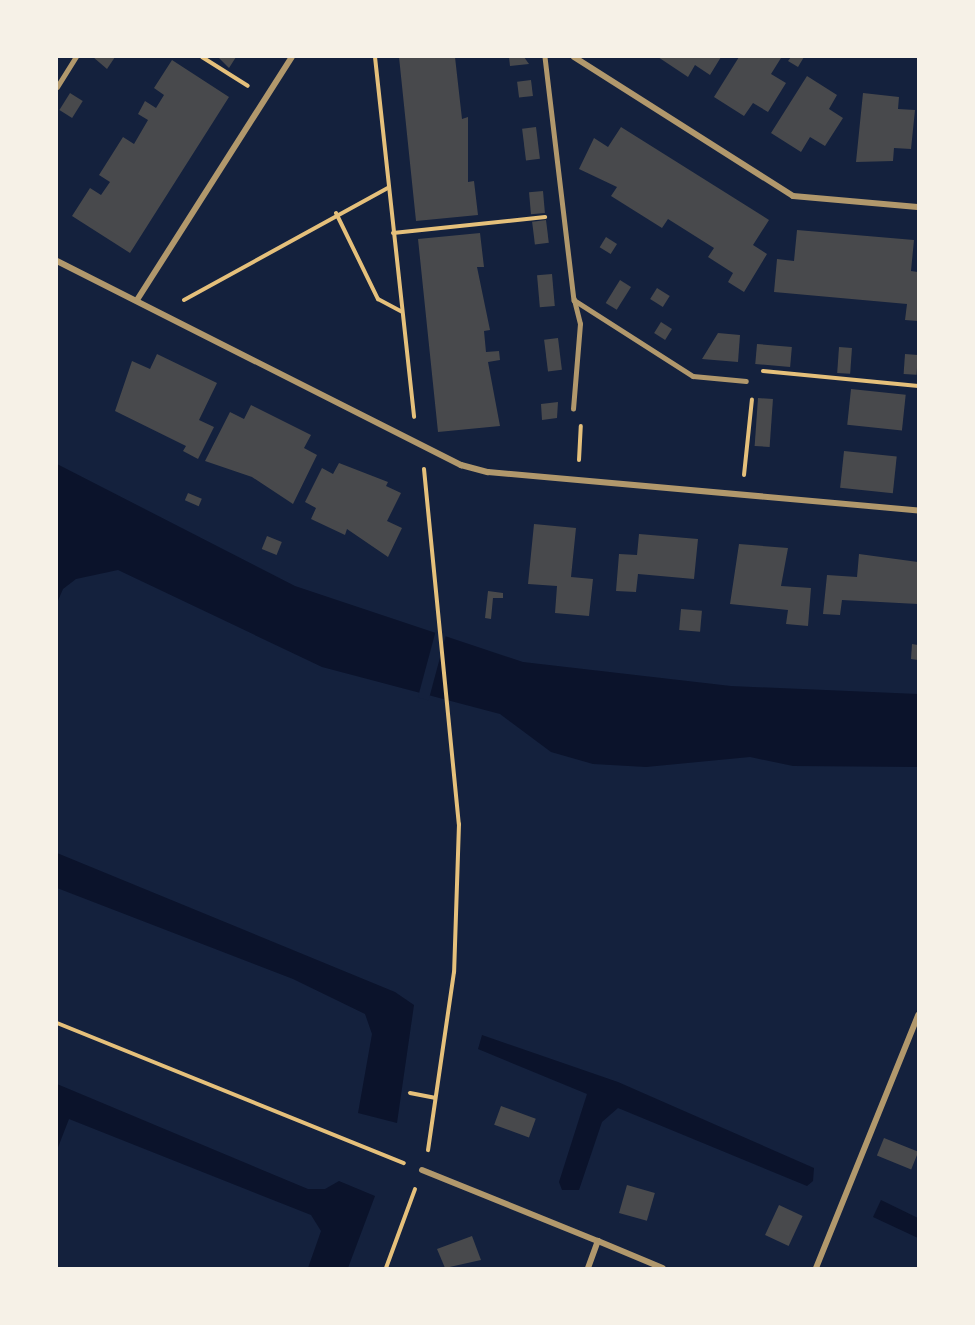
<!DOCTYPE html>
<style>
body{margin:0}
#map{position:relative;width:975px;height:1325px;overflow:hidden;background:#14213d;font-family:"IBM Plex Sans",sans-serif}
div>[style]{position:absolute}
.water>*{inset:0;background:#0b132b}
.pier>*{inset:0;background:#14213d;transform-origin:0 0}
.building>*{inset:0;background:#48494c;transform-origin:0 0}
.path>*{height:4px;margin:-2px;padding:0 2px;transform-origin:2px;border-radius:2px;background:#e5c07b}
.service>*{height:4.5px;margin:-2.25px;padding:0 2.25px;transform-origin:2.25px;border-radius:2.25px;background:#b1986c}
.minor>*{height:6px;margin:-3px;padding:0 3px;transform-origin:3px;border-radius:3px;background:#b1986c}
span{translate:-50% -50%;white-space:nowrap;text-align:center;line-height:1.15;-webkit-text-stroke:5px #f6f1e7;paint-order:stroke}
.frame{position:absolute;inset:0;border:58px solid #f6f1e7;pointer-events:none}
</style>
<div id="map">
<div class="water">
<div style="clip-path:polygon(57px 464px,295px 586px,523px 662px,731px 686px,918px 694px,918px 767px,793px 766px,750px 757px,646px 767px,593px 764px,551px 752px,500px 714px,322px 667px,118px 570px,76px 579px,63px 589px,57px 603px)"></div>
<div style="clip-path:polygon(57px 853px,395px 992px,414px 1005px,397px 1123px,358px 1113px,372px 1034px,365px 1014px,293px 979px,57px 888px)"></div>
<div style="clip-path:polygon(482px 1035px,618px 1082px,814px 1168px,813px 1181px,807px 1186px,618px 1108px,602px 1122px,579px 1190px,562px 1190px,559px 1182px,587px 1094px,478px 1049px)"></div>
<div style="clip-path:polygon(57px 1084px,308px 1189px,325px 1189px,339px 1181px,375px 1196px,348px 1268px,308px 1268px,321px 1231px,311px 1215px,69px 1119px,57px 1150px)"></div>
<div style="clip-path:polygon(881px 1200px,918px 1218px,918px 1238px,873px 1217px)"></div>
</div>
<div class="pier">
<div style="left:436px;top:630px;width:11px;height:70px;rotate:15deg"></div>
</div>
<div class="building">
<div style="clip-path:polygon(93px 57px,115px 57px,107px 69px)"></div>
<div style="clip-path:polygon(218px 57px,236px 57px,229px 68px)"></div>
<div style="clip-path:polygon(399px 57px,455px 57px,462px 119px,468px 117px,468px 182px,474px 181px,478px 215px,416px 221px)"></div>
<div style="clip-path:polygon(509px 57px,524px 57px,529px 64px,510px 66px)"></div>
<div style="clip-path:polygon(658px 57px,721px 57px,710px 75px,695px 65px,688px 77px)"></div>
<div style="clip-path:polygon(739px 57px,781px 58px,771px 74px,786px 83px,768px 112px,753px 103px,744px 116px,714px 97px)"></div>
<div style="clip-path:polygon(791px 57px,804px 57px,798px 67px,788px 61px)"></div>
<div style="clip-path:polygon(172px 60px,229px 97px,130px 253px,72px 216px,90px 188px,101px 195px,110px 182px,99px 175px,123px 137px,134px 144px,148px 120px,138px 114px,145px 101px,156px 108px,164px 95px,154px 88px)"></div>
<div style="clip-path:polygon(807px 76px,837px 95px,829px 109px,843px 118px,825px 146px,810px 137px,801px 152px,771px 133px)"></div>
<div style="left:531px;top:80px;width:16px;height:14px;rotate:83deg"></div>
<div style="left:70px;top:93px;width:15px;height:20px;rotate:32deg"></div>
<div style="clip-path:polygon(863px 93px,899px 97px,898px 109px,915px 110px,911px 149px,894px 148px,893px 161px,856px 162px)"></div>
<div style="left:536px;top:127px;width:32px;height:14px;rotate:83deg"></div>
<div style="clip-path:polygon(621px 127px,769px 220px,753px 245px,767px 254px,744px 292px,728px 282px,733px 273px,708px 257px,714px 248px,668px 219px,662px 228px,611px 196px,617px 187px,579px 169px,594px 138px,608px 147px)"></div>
<div style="left:543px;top:191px;width:22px;height:14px;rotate:85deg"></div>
<div style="left:546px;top:220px;width:23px;height:14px;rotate:83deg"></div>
<div style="clip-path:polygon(797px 230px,914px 240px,911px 271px,918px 272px,918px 321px,905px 320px,907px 304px,774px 292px,777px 259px,794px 261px)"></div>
<div style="clip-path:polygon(480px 233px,484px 267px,477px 267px,490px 330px,484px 331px,486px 352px,499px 351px,500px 360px,488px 362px,500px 426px,438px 432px,418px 239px)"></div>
<div style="left:606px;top:237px;width:13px;height:12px;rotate:32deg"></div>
<div style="left:552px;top:274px;width:32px;height:15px;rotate:85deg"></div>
<div style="left:620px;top:280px;width:13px;height:27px;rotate:32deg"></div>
<div style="left:657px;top:288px;width:15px;height:13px;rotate:32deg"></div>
<div style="left:661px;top:322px;width:13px;height:13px;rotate:32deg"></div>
<div style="clip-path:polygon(718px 333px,740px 335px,738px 362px,702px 359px)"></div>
<div style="left:558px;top:338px;width:32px;height:14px;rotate:83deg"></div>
<div style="left:757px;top:344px;width:35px;height:20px;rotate:5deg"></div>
<div style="left:839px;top:347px;width:13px;height:26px;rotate:4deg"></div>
<div style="clip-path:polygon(157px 354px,217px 383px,199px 420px,214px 427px,198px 459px,183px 451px,186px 446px,115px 411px,132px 361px,150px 369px)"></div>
<div style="left:905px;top:354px;width:13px;height:20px;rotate:4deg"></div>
<div style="left:851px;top:389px;width:55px;height:36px;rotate:6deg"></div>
<div style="left:758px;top:398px;width:15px;height:48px;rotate:4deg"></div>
<div style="clip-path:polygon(558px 402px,557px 418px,542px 420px,541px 404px)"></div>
<div style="clip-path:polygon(251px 405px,311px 435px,304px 448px,317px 455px,293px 504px,252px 477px,205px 461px,230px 412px,244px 419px)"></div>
<div style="left:844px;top:451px;width:53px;height:37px;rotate:6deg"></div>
<div style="clip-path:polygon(339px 463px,388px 482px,386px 486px,401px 493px,387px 521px,402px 528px,388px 557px,347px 529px,345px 535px,311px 519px,316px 508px,305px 502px,322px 468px,333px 474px)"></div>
<div style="left:188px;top:493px;width:15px;height:8px;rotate:23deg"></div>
<div style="clip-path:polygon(534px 524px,576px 528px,571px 577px,593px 579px,589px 616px,555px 613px,557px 586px,528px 584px)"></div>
<div style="clip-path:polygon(639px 534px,698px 539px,694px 579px,638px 574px,636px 592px,616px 591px,619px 554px,637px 555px)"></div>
<div style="left:267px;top:536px;width:16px;height:14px;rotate:22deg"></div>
<div style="clip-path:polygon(739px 544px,788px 548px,781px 586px,811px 588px,808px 626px,786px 624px,788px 610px,730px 604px)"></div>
<div style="clip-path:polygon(859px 554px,918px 562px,918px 604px,842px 600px,840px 615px,823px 614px,827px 575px,857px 577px)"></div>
<div style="clip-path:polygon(488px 591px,503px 593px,503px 598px,493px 598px,491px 619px,485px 618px)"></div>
<div style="left:681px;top:609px;width:21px;height:21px;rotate:5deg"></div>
<div style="clip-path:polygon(912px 644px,918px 645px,918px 660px,911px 659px)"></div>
<div style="left:501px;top:1106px;width:37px;height:20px;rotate:20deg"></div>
<div style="left:884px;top:1138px;width:37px;height:19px;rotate:22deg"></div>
<div style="left:627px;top:1185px;width:29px;height:29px;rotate:16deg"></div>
<div style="left:779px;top:1205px;width:26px;height:33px;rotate:25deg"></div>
<div style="clip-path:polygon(472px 1236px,481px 1260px,445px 1268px,437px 1249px)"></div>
</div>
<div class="path">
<div style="left:202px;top:57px;width:54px;rotate:32.2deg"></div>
<div style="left:375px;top:57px;width:362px;rotate:83.8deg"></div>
<div style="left:336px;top:213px;width:96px;rotate:64deg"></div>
<div style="left:378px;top:299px;width:26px;rotate:28deg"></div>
<div style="left:393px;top:233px;width:153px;rotate:-6deg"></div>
<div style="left:184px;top:300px;width:233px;rotate:-28.8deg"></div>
<div style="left:763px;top:371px;width:156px;rotate:5.5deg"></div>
<div style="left:579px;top:460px;width:34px;rotate:-87deg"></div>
<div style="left:424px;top:469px;width:357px;rotate:84.4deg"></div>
<div style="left:459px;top:824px;width:148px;rotate:91.9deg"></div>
<div style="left:454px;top:972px;width:180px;rotate:98.3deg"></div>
<div style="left:744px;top:475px;width:76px;rotate:-84deg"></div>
<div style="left:57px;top:1023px;width:374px;rotate:22deg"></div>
<div style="left:410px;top:1093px;width:25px;rotate:11deg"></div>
<div style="left:386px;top:1268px;width:84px;rotate:-69.8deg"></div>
</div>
<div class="service">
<div style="left:545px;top:57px;width:245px;rotate:83.2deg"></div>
<div style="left:574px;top:300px;width:141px;rotate:32.6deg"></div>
<div style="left:693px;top:376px;width:53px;rotate:5.4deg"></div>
<div style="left:57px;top:87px;width:36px;rotate:-58deg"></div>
<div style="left:573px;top:409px;width:85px;rotate:-85.3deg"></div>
<div style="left:580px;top:324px;width:25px;rotate:-104deg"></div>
</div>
<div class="minor">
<div style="left:574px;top:57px;width:259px;rotate:32.4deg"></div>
<div style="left:793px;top:196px;width:125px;rotate:5deg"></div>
<div style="left:57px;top:261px;width:453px;rotate:26.8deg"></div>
<div style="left:461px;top:465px;width:28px;rotate:15deg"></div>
<div style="left:488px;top:472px;width:432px;rotate:5.1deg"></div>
<div style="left:137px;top:300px;width:288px;rotate:-57.5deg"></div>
<div style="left:422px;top:1170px;width:190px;rotate:22deg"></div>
<div style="left:588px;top:1268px;width:29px;rotate:-70deg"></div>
<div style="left:598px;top:1241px;width:70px;rotate:22.6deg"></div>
<div style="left:816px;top:1268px;width:273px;rotate:-68deg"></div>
</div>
<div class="frame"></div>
</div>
